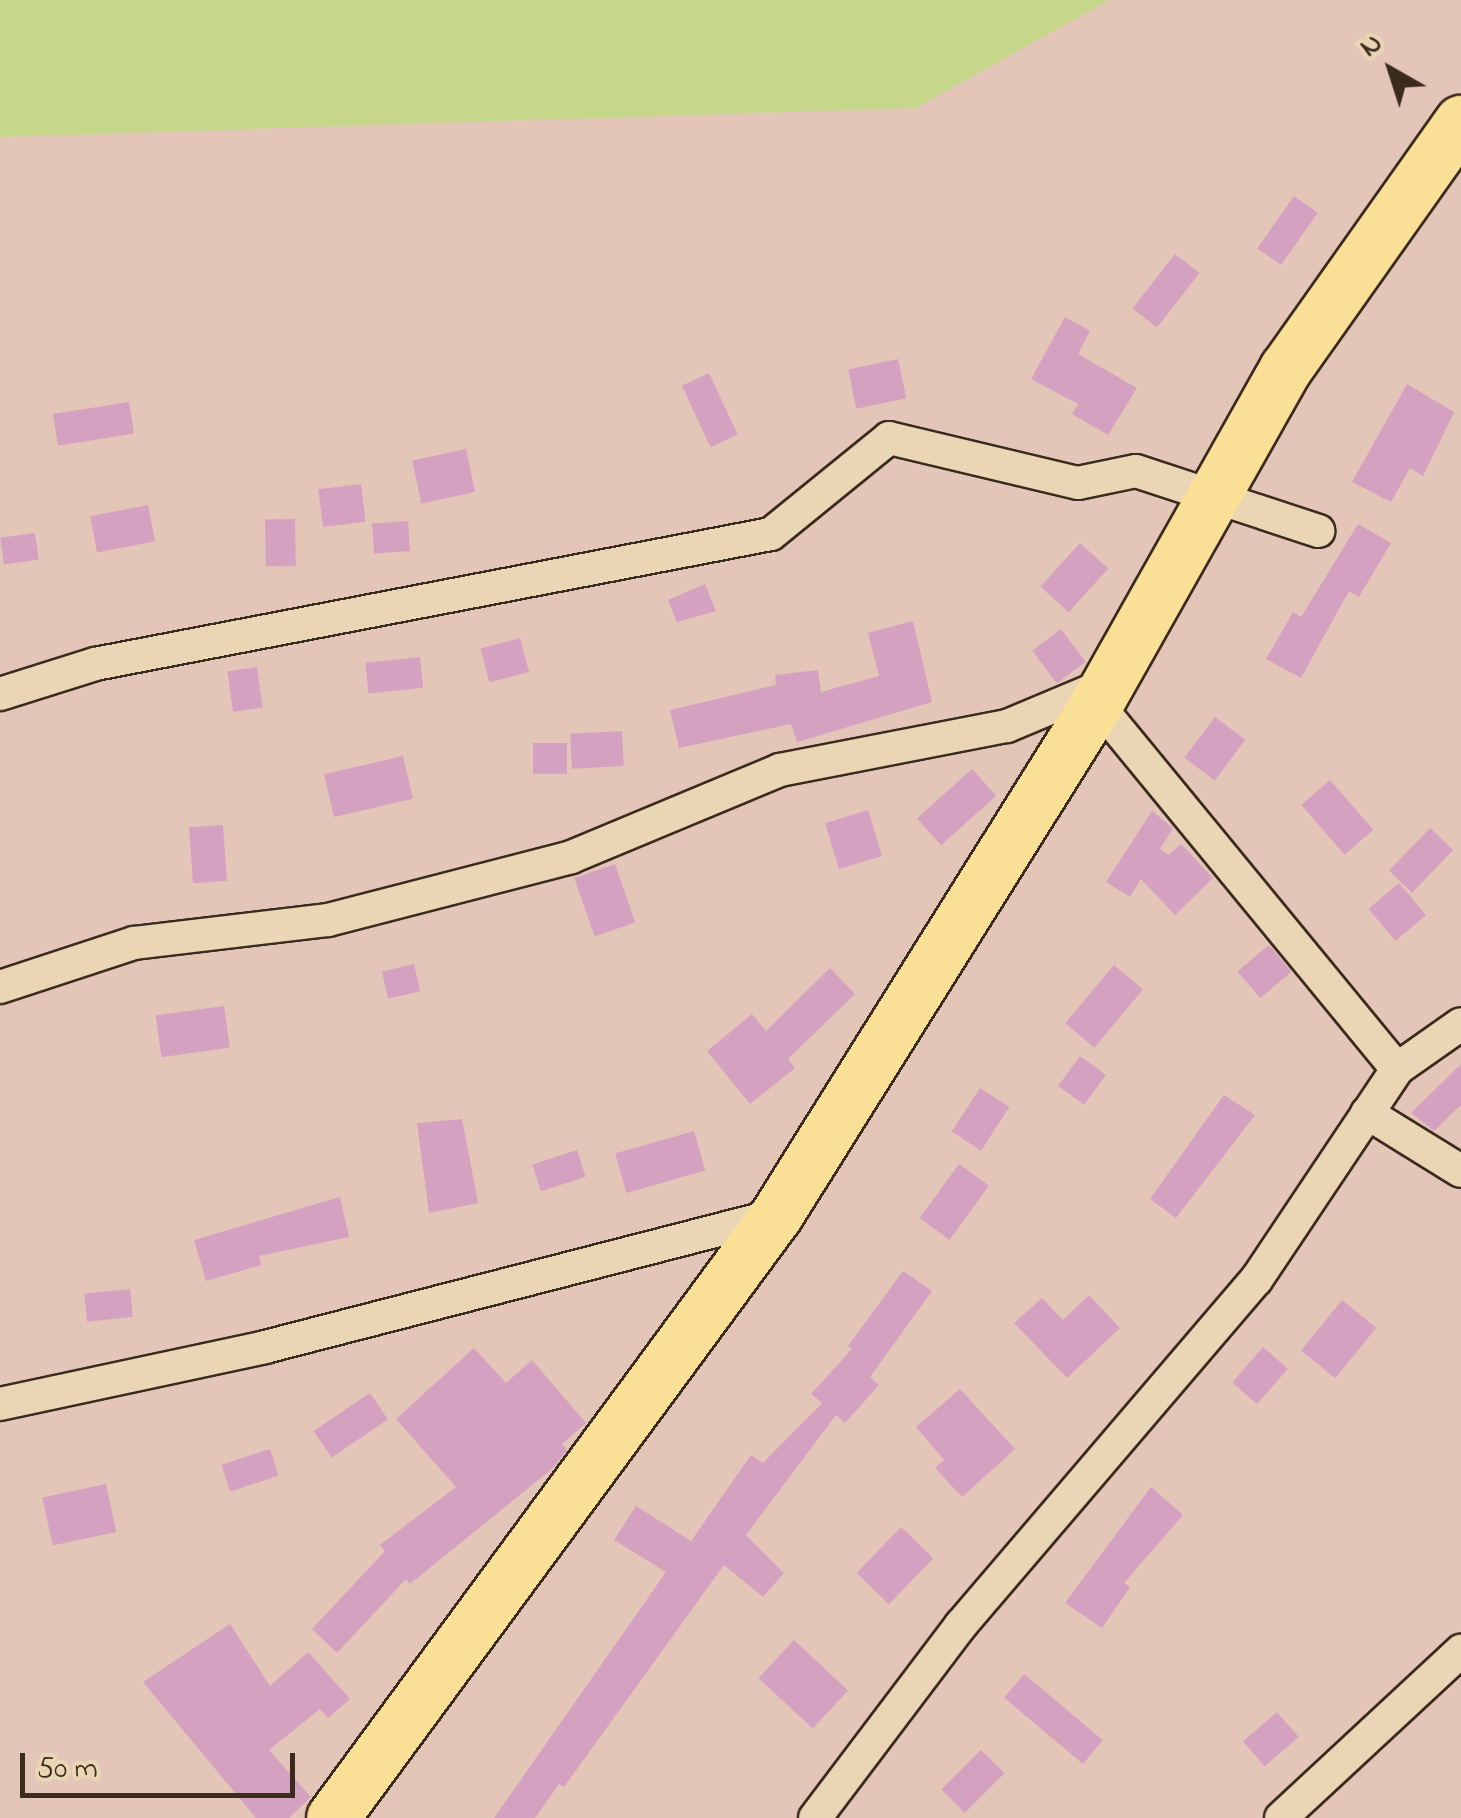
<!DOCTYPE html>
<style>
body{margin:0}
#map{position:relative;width:1461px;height:1818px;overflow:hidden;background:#e3c6b8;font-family:"Indie Flower",sans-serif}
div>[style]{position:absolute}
.green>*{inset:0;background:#c6d78b}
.building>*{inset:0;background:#d4a2c0;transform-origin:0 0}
.roads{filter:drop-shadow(2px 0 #3b2a1e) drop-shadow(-2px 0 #3b2a1e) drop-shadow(0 2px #3b2a1e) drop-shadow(0 -2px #3b2a1e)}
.street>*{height:32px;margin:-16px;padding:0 16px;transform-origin:16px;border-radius:16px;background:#ead6b4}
.primary>*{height:52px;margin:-26px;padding:0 26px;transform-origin:26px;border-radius:26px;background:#fadf96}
span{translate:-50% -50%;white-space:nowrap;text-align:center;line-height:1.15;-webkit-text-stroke:8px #ead6b4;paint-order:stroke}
.north{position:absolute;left:1341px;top:20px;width:100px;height:100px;-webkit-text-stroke:8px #ead6b4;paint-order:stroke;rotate:321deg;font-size:28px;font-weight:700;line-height:40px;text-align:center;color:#3b2a1e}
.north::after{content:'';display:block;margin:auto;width:35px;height:45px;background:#3b2a1e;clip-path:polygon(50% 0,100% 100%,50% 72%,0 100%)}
.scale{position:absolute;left:20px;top:1753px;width:275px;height:45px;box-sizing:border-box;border:5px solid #3b2a1e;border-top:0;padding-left:12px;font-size:30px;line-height:35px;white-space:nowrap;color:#3b2a1e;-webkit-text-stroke:8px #ead6b4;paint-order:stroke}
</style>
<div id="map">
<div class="green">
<div style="clip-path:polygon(0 0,1109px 0,916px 108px,0 137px)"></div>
</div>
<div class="building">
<div style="left:1294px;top:196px;width:29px;height:64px;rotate:35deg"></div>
<div style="left:1175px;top:254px;width:31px;height:69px;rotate:38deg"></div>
<div style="clip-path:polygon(1065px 317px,1090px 331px,1078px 354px,1137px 388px,1108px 435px,1072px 414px,1078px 404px,1031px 379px)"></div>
<div style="left:898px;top:359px;width:40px;height:51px;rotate:78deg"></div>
<div style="left:709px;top:373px;width:68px;height:30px;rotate:65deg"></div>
<div style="clip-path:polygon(1407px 384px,1454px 412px,1423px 476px,1410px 468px,1391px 502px,1352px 482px)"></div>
<div style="left:129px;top:402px;width:32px;height:77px;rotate:81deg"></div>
<div style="left:466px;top:449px;width:44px;height:55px;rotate:78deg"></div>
<div style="left:361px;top:484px;width:38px;height:43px;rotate:83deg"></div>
<div style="left:148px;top:505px;width:37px;height:59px;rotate:79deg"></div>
<div style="left:295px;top:519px;width:47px;height:30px;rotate:89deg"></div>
<div style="left:408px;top:521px;width:30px;height:36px;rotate:86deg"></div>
<div style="clip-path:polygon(1358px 524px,1391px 543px,1359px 597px,1349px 591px,1301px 678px,1266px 659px,1293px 612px,1301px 617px)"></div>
<div style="left:35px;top:533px;width:27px;height:35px;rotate:82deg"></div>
<div style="left:1080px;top:543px;width:38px;height:59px;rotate:42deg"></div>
<div style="clip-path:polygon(705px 584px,716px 611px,677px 622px,668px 600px)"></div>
<div style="clip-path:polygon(913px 621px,932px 702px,797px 742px,791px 724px,679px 748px,670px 710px,776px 685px,775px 675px,818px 670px,821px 692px,879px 676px,868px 633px)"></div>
<div style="left:1061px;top:629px;width:41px;height:36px;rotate:53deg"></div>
<div style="left:520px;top:638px;width:35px;height:41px;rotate:75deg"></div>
<div style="left:420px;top:657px;width:31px;height:55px;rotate:84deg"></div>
<div style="left:257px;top:667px;width:41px;height:30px;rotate:82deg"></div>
<div style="left:1215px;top:717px;width:38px;height:51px;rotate:37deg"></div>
<div style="left:622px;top:731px;width:35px;height:52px;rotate:87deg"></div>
<div style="left:567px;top:743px;width:31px;height:34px;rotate:90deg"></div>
<div style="left:403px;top:756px;width:44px;height:81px;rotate:77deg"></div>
<div style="left:972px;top:769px;width:36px;height:74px;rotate:48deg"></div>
<div style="left:1330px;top:780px;width:66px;height:38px;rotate:49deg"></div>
<div style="left:868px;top:810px;width:48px;height:45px;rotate:73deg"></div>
<div style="clip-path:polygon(1152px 811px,1173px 828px,1160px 849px,1169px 855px,1181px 844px,1213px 878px,1175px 915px,1141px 879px,1130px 897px,1106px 882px)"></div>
<div style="left:223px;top:825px;width:56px;height:34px;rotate:86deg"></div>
<div style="left:1430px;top:828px;width:32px;height:59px;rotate:44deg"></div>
<div style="left:615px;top:864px;width:62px;height:43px;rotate:71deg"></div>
<div style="left:1399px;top:883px;width:42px;height:40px;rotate:50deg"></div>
<div style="left:1269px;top:945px;width:35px;height:41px;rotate:50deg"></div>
<div style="left:414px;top:964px;width:28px;height:33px;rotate:77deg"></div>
<div style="left:1114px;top:965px;width:38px;height:76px;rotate:40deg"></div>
<div style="clip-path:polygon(830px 968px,855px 994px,788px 1059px,795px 1068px,750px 1104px,707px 1051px,752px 1014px,766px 1031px)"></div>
<div style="left:224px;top:1006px;width:42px;height:69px;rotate:82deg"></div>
<div style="left:1080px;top:1056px;width:32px;height:37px;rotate:36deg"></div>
<div style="clip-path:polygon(1461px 1064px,1461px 1105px,1434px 1131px,1411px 1113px)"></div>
<div style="left:980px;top:1088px;width:35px;height:52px;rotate:33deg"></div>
<div style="clip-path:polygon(1224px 1095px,1255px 1115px,1176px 1218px,1150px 1199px)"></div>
<div style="clip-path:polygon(462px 1119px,478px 1203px,429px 1213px,417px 1123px)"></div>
<div style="left:694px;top:1131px;width:41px;height:82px;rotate:74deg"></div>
<div style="left:577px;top:1150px;width:28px;height:47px;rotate:72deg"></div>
<div style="left:959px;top:1164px;width:37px;height:67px;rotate:36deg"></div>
<div style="clip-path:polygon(340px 1197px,349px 1237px,259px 1256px,261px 1265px,206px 1281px,194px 1240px)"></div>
<div style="clip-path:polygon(903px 1271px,932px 1291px,870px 1377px,879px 1385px,845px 1423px,836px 1415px,746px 1535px,784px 1573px,763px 1597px,724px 1565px,564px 1787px,559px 1784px,535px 1818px,494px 1818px,666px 1572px,614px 1540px,636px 1506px,691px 1541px,751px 1455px,763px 1463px,822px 1403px,811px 1394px,852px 1349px,848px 1346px)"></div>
<div style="left:130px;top:1289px;width:28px;height:46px;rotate:84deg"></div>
<div style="clip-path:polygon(1089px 1295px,1120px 1328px,1067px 1378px,1014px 1323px,1042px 1298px,1063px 1320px)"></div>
<div style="left:1342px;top:1300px;width:44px;height:65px;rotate:39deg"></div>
<div style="left:1263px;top:1347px;width:33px;height:47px;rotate:41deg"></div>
<div style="clip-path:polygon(474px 1348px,506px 1383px,532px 1360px,586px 1423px,562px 1444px,567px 1450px,553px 1468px,410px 1584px,406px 1579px,337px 1653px,312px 1629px,385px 1551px,380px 1545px,456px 1487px,396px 1419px)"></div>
<div style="clip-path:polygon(960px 1389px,1015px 1449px,962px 1497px,935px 1468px,944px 1460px,916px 1427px)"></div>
<div style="left:370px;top:1393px;width:32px;height:68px;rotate:56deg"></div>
<div style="left:270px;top:1449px;width:28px;height:51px;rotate:72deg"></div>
<div style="left:106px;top:1484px;width:49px;height:65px;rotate:78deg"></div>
<div style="clip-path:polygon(1151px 1487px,1183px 1515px,1124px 1583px,1130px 1587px,1102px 1628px,1065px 1603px)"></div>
<div style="left:901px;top:1527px;width:45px;height:64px;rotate:44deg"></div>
<div style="clip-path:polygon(230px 1624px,270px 1686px,308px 1652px,350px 1699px,328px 1718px,320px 1709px,269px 1750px,311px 1797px,289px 1818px,256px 1818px,143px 1682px)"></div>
<div style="left:794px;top:1640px;width:74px;height:52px;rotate:43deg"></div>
<div style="left:1024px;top:1674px;width:103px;height:31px;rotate:40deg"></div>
<div style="left:1277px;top:1712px;width:33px;height:45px;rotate:49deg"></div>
<div style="left:981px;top:1750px;width:33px;height:56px;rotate:45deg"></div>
</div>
<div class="roads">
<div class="street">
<div style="left:0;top:694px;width:100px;rotate:-17.5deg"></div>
<div style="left:95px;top:664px;width:688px;rotate:-10.89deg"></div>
<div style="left:771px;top:534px;width:152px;rotate:-39.1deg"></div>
<div style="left:889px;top:438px;width:194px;rotate:13.4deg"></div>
<div style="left:1078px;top:483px;width:59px;rotate:-11.7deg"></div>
<div style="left:1136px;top:471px;width:192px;rotate:18.2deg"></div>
<div style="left:0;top:987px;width:141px;rotate:-18.2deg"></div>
<div style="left:134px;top:943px;width:195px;rotate:-6.8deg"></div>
<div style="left:328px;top:920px;width:251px;rotate:-14.5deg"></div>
<div style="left:571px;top:857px;width:226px;rotate:-22.6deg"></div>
<div style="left:780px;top:770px;width:231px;rotate:-11deg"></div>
<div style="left:1007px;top:726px;width:103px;rotate:-22.8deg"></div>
<div style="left:1397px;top:1069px;width:78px;rotate:-35.1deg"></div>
<div style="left:1367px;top:1113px;width:110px;rotate:31.7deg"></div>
<div style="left:0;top:1404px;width:271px;rotate:-12.1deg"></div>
<div style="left:265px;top:1347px;width:529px;rotate:-14.46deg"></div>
<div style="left:815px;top:1818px;width:242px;rotate:-52.9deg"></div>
<div style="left:961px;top:1625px;width:454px;rotate:-49.5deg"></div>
<div style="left:1256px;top:1280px;width:254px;rotate:-56.2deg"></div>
<div style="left:1397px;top:1069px;width:472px;rotate:-129.4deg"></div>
<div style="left:1281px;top:1818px;width:246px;rotate:-42.9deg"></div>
</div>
<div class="primary">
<div style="left:333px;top:1818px;width:749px;rotate:-53.64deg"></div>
<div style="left:777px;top:1215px;width:603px;rotate:-57.94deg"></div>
<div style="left:1097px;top:704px;width:385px;rotate:-60.6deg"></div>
<div style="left:1286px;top:369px;width:303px;rotate:-54.7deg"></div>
</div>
</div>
<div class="north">N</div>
<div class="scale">50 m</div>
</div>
